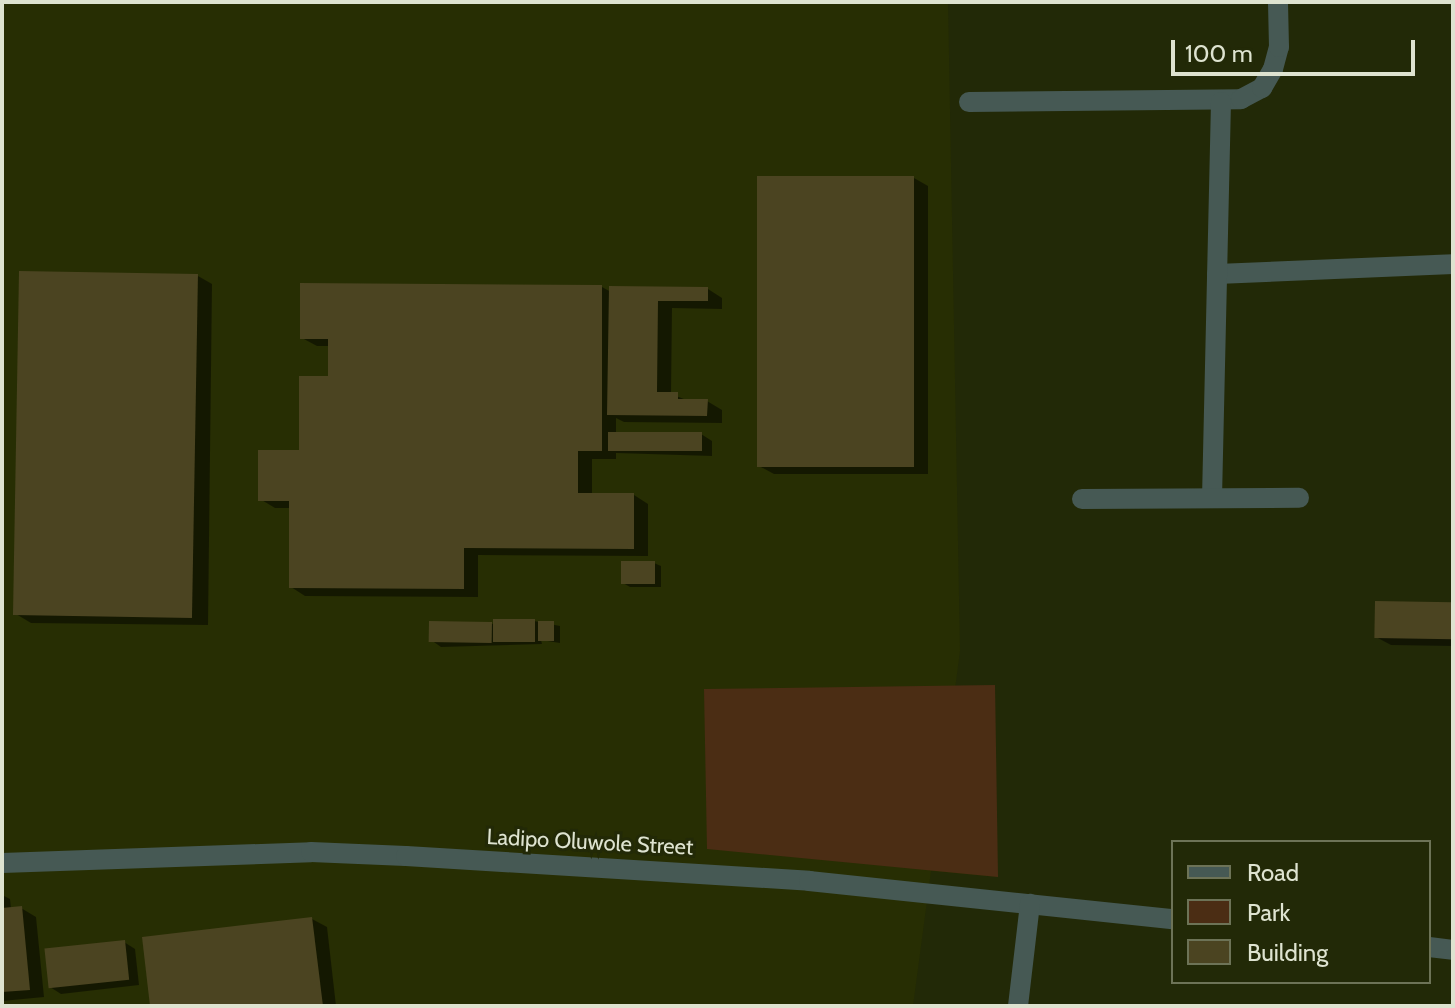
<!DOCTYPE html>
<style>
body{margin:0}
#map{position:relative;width:1455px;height:1008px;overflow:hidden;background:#222907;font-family:Cabin,sans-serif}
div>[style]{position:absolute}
.built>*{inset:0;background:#272e03}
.green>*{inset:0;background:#4b2d14}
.shadow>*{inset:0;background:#0007}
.building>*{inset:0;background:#4b4421;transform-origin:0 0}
.minor>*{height:20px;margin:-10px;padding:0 10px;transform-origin:10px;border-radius:10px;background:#465954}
span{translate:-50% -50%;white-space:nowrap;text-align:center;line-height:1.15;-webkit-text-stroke:6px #222907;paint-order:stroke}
.street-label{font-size:22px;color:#dee3d0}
.frame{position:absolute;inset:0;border:4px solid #dee3d0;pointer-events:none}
.legend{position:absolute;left:1171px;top:840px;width:260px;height:144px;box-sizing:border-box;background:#222907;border:2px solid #6d7357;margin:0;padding:10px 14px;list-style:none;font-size:24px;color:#dee3d0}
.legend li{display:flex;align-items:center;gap:16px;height:40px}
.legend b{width:40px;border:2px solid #6d7357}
.scale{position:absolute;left:1171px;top:40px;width:244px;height:36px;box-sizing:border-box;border:4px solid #dee3d0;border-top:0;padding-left:10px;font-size:24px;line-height:28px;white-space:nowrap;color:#dee3d0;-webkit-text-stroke:6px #222907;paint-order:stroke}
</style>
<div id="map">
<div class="built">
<div style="clip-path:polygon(2px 2px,948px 2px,960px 651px,952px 712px,998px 877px,931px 871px,913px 1006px,2px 1006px)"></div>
</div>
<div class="green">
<div style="clip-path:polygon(995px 685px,998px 877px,707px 849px,704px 689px)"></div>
</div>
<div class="shadow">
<div style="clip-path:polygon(914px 178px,928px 186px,928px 474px,774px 474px,759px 466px)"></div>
<div style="clip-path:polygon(198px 276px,212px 284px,208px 625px,31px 623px,16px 614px)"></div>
<div style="clip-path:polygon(602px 287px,611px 292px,708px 289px,722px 298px,722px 309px,672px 308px,671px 394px,689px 401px,707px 401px,722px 410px,722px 423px,624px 422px,616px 418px,616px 434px,701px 434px,712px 441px,712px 456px,616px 453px,616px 459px,592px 459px,592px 495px,634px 495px,648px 504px,648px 556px,478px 555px,478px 597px,305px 596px,291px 587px,291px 508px,275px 508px,260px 499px,301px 452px,330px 378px,330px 346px,317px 346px,302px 338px)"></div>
<div style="clip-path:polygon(654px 563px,661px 566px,661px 587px,630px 587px,623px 583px)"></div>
<div style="clip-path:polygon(1453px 604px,1453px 646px,1391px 645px,1376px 637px)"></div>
<div style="clip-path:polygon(534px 621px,560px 626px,560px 643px,541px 640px,542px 644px,441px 647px,431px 640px,491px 624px)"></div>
<div style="clip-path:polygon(2px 895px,10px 899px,11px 909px,21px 908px,36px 917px,44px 997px,2px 1001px)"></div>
<div style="clip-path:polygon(312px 919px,327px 927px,336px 1006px,152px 1006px)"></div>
<div style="clip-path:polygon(124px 942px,135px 949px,139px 985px,61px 994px,50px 987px)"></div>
</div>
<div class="building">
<div style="left:757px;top:176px;width:157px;height:291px"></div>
<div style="left:19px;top:271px;width:179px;height:344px;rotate:1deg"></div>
<div style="clip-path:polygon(300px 283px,602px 285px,602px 451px,578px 451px,578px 493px,634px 493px,634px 549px,464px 548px,464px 589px,289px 588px,289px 501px,258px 501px,258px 450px,299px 450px,299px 376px,328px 376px,328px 339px,300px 339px)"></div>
<div style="clip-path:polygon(609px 286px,708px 287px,708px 301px,658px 301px,657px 392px,678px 392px,678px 399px,708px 399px,707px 416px,607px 415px)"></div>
<div style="left:608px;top:432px;width:94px;height:19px"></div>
<div style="left:621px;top:561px;width:34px;height:23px"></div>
<div style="left:1375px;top:601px;width:78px;height:37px;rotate:1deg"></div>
<div style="left:535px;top:619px;width:23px;height:42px;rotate:90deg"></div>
<div style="left:429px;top:621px;width:63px;height:21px;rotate:1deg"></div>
<div style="left:538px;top:621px;width:16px;height:20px"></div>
<div style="clip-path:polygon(22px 906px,30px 990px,2px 992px,2px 908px)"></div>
<div style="clip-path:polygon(312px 917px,323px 1006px,150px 1006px,142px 937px)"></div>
<div style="left:125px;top:940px;width:40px;height:81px;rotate:84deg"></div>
</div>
<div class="minor">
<div style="left:969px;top:102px;width:272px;rotate:-0.6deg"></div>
<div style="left:1241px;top:99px;width:24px;rotate:-28deg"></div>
<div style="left:1262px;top:88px;width:22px;rotate:-60deg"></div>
<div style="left:1273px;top:69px;width:23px;rotate:-75deg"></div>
<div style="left:1279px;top:47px;width:45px;rotate:-91.3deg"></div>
<div style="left:1217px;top:274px;width:236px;rotate:-2.4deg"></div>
<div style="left:1212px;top:498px;width:396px;rotate:-88.7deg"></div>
<div style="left:1082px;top:499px;width:217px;rotate:-0.3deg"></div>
<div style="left:2px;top:863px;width:309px;rotate:-2deg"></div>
<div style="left:311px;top:852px;width:95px;rotate:2.4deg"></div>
<div style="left:406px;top:856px;width:404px;rotate:3.5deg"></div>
<div style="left:809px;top:881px;width:366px;rotate:6deg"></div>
<div style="left:1429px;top:947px;width:24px;rotate:7deg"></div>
<div style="left:1018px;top:1006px;width:103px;rotate:-83.3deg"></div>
</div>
<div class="street-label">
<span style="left:590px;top:842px;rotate:3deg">Ladipo Oluwole Street</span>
</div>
<div class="frame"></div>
<ul class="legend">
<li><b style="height:10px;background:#465954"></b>Road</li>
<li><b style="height:22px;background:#4b2d14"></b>Park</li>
<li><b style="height:22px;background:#4b4421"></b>Building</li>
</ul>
<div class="scale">100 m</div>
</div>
